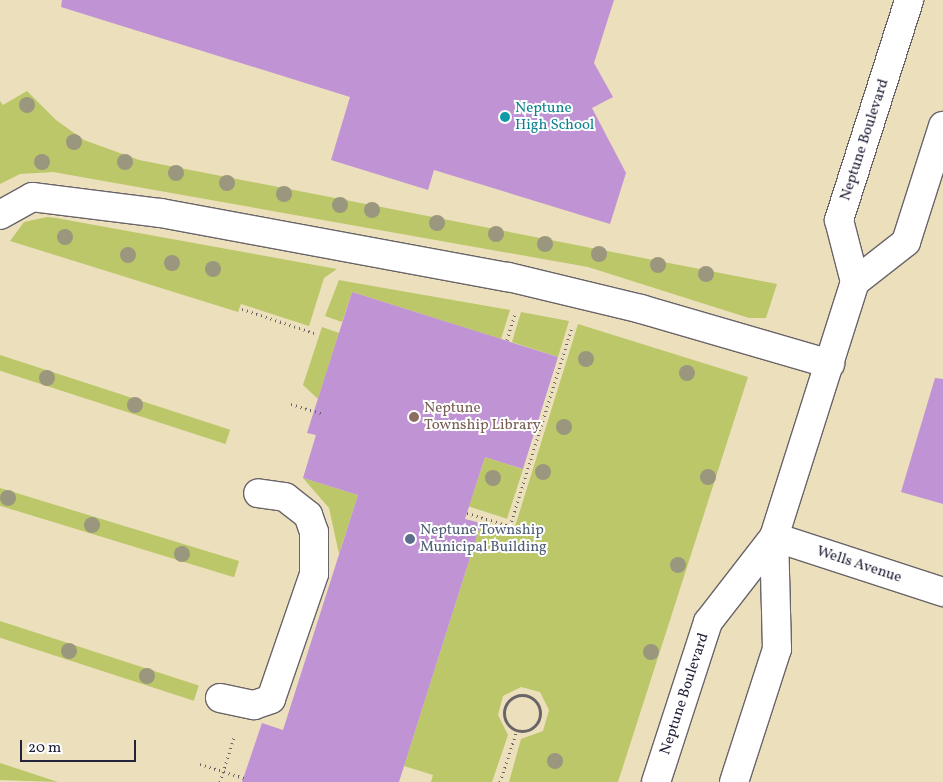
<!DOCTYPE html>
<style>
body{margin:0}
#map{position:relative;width:943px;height:782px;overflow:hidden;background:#ecdfbc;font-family:Vollkorn,serif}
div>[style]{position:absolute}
.green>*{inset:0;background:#bcc769;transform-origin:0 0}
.building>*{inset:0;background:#c093d4}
.path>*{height:3px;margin-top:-1.5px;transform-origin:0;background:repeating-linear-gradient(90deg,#696468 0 1px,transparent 0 5px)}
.path>.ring{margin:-1.5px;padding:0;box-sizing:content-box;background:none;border:3px solid #696468;border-radius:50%}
.roads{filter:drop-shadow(1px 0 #696468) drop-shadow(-1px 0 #696468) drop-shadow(0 1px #696468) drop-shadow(0 -1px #696468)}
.minor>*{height:28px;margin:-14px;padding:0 14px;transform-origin:14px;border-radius:14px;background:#fff}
.trees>*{width:16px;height:16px;margin:-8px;border-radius:50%;background:#9b977e}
.dots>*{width:14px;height:14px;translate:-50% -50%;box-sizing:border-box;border:2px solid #fff;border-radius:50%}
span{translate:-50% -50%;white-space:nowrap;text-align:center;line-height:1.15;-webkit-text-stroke:4px #fff;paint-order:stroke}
.culture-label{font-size:15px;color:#0d838f}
.left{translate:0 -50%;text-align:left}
.street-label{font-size:15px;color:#22223b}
.education-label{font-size:15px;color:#785e54}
.service-label{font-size:15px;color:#4e5e75}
.scale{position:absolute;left:20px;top:740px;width:116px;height:22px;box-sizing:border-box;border:2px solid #22223b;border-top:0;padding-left:6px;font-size:15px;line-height:18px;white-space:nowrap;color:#22223b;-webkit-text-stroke:4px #fff;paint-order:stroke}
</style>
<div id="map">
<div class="green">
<div style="clip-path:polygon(27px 91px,56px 120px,84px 140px,139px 160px,777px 284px,766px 318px,749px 318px,588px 267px,53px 172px,20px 174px,0 184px,0 101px,3px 105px)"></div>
<div style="clip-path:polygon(47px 217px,56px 218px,337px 269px,324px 278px,309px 326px,241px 304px,238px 312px,10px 241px,24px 222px)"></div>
<div style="clip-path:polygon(339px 280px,344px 281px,510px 310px,501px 339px,352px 292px,342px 322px,325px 316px)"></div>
<div style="clip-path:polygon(521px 312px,569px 321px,558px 357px,512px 342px)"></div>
<div style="clip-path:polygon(578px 324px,748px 377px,618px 782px,509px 782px,521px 739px,543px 731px,549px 710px,540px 692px,521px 687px,503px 696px,498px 715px,508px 735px,492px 782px,431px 782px,433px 775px,404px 766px,481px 523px,513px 533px)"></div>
<div style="clip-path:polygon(322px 327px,339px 333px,318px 399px,303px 385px)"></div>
<div style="left:0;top:355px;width:242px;height:15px;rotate:18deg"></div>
<div style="left:485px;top:457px;width:40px;height:52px;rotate:18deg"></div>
<div style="clip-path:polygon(303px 478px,358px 495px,339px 554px,329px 508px)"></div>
<div style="left:0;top:488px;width:250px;height:17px;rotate:17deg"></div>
<div style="left:0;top:621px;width:209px;height:16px;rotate:18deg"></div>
<div style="clip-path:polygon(0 763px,58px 782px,0 780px)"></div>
</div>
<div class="building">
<div style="clip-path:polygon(62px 0,614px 0,594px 63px,613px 97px,592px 108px,626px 173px,610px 224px,434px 170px,428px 190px,331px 160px,350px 97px,61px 7px)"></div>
<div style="clip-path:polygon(352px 292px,558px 357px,523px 469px,485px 457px,465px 519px,481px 523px,399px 782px,242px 782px,262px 723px,283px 730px,358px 495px,303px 478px,316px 435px,307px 433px)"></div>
<div style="clip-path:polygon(935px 378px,943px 379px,943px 504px,901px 492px)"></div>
</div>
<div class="path">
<div style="left:242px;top:309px;width:76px;rotate:18.4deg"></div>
<div style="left:507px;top:340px;width:27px;rotate:-73deg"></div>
<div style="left:291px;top:404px;width:34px;rotate:17deg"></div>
<div style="left:467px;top:513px;width:45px;rotate:16.8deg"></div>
<div style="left:510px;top:526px;width:208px;rotate:-72.7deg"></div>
<div class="ring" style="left:504px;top:695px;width:33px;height:33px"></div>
<div style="left:200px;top:764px;width:46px;rotate:17.7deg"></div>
<div style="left:220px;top:782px;width:47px;rotate:-72.7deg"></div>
<div style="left:500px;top:782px;width:55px;rotate:-71.9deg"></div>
</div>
<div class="roads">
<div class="minor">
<div style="left:0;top:215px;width:37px;rotate:-29deg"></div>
<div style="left:32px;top:197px;width:130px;rotate:7.1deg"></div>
<div style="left:161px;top:213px;width:353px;rotate:10.5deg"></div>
<div style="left:508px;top:277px;width:137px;rotate:13.5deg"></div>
<div style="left:641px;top:309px;width:197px;rotate:16.2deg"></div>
<div style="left:855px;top:282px;width:65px;rotate:-38.1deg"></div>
<div style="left:906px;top:242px;width:122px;rotate:-72.3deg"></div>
<div style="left:774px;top:537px;width:178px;rotate:18deg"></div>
<div style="left:220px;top:698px;width:35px;rotate:12deg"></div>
<div style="left:254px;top:705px;width:18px;rotate:-19deg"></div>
<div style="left:271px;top:699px;width:132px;rotate:-71deg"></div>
<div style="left:314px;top:574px;width:42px;rotate:-90deg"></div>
<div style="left:314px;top:532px;width:18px;rotate:-109deg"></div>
<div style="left:308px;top:515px;width:29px;rotate:-142deg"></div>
<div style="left:285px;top:497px;width:27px;rotate:-172deg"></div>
<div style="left:656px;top:782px;width:168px;rotate:-72deg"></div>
<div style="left:708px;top:622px;width:108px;rotate:-52.2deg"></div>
<div style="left:734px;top:782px;width:140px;rotate:-72.1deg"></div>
<div style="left:777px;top:649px;width:112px;rotate:-91.5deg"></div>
<div style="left:774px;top:537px;width:268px;rotate:-72.4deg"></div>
<div style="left:855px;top:282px;width:64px;rotate:-104.5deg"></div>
<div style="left:839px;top:220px;width:231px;rotate:-72.3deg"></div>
</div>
</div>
<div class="trees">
<div style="left:27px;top:105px"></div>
<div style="left:74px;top:142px"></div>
<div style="left:42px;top:162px"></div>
<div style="left:125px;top:162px"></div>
<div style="left:176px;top:173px"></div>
<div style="left:227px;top:183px"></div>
<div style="left:284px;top:194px"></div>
<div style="left:340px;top:205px"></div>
<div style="left:372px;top:210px"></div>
<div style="left:437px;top:223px"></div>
<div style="left:496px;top:234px"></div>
<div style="left:65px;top:237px"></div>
<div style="left:545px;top:244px"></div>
<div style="left:599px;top:254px"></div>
<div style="left:128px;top:255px"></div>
<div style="left:172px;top:263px"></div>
<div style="left:658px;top:265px"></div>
<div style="left:213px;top:269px"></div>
<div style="left:706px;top:274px"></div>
<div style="left:586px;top:359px"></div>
<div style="left:687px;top:373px"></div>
<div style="left:47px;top:378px"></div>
<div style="left:135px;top:405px"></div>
<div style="left:564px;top:427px"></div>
<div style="left:543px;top:472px"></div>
<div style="left:708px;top:477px"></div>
<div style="left:493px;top:478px"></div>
<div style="left:8px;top:498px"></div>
<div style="left:92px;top:525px"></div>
<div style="left:182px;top:554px"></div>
<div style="left:678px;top:565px"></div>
<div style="left:69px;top:651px"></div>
<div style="left:651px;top:652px"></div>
<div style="left:147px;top:676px"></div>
<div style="left:555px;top:761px"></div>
</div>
<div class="dots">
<div style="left:505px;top:117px;background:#0f9aa8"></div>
<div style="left:414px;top:417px;background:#8d6e63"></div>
<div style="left:410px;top:539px;background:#5c6f8a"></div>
</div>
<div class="culture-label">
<span class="left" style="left:515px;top:117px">Neptune<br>High School</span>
</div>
<div class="street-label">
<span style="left:865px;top:140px;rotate:-72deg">Neptune Boulevard</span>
<span style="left:859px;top:565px;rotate:18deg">Wells Avenue</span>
<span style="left:685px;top:694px;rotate:-72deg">Neptune Boulevard</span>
</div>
<div class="education-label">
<span class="left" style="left:424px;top:417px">Neptune<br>Township Library</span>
</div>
<div class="service-label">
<span class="left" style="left:420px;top:539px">Neptune Township<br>Municipal Building</span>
</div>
<div class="scale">20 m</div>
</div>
